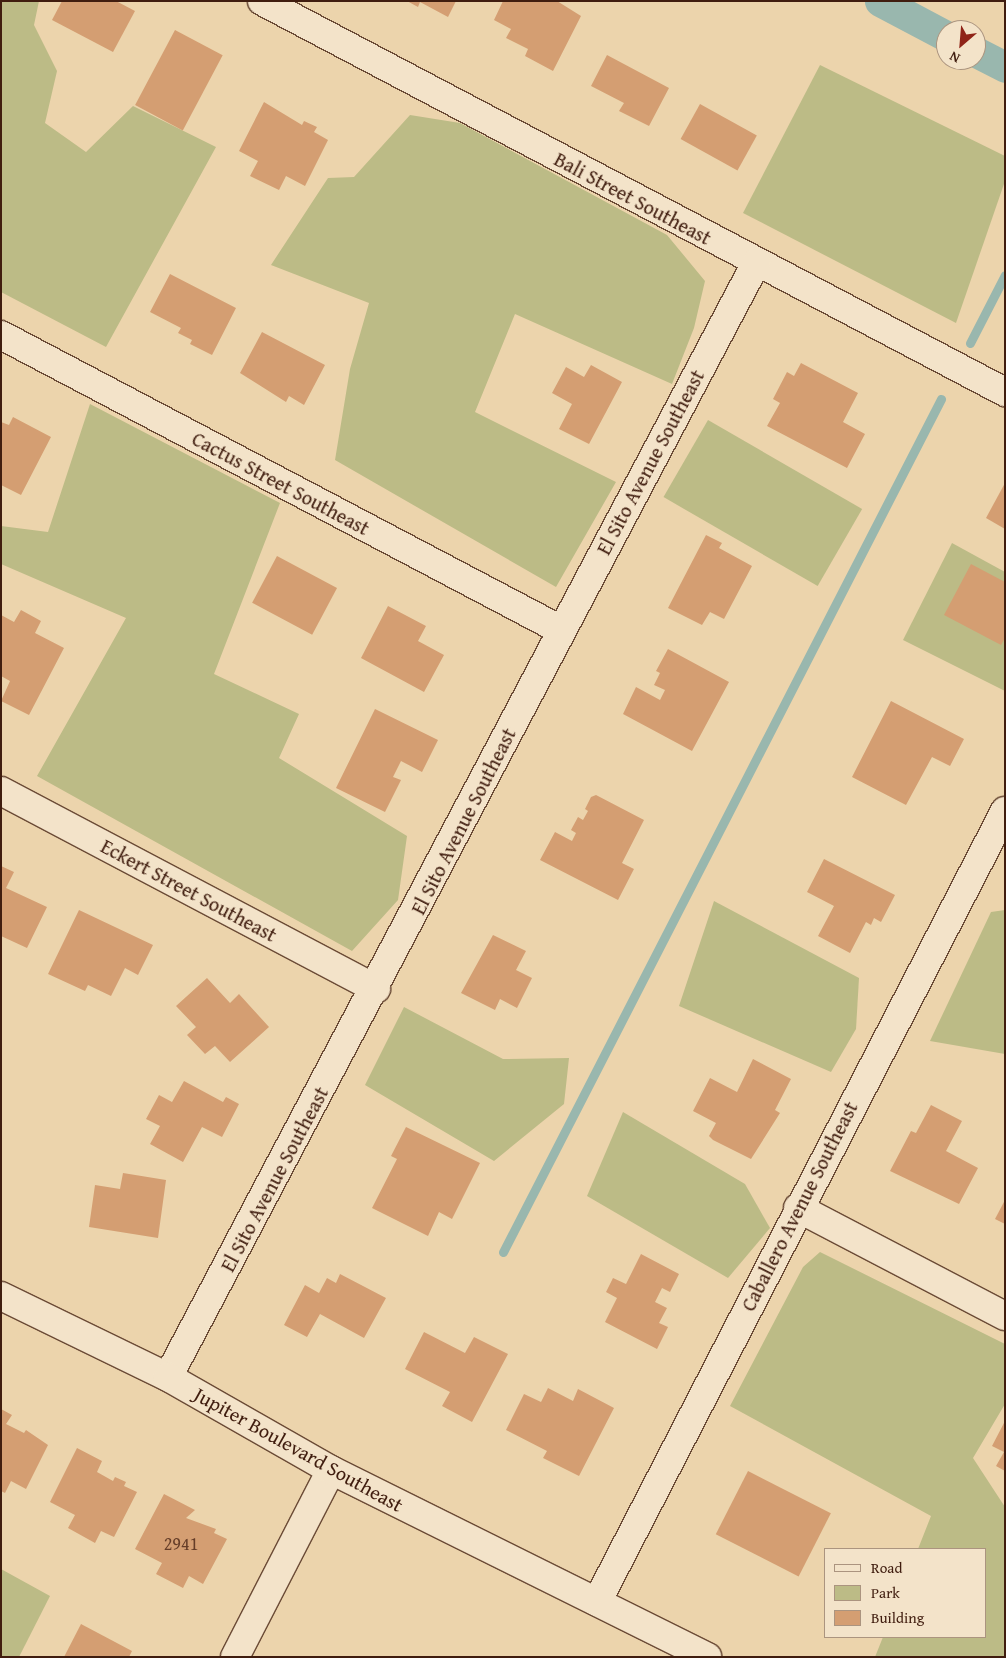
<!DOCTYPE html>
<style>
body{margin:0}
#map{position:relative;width:1006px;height:1658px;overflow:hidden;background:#ecd4ac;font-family:"Gentium Book Plus",serif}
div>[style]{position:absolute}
.green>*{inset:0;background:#bcbb86;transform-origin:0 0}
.stream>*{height:9px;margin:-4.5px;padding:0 4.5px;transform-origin:4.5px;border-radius:4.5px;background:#99b7ae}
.canal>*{height:31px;margin:-15.5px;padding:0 15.5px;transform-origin:15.5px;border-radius:15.5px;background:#99b7ae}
.building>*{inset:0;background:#d49e72;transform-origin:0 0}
.roads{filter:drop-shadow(1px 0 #6b4b36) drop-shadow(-1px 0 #6b4b36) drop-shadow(0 1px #6b4b36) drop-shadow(0 -1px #6b4b36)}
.street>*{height:28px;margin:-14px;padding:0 14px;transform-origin:14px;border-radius:14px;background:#f3e3c9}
.secondary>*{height:28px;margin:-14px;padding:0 14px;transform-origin:14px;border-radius:14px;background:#f3e3c9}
span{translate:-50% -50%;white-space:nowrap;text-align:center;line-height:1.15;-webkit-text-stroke:4px #f3e3c9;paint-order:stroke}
.number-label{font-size:18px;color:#653d28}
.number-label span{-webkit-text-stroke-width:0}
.street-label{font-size:20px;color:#401d0f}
.frame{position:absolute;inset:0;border:2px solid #401d0f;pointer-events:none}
.legend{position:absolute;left:824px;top:1548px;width:162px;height:90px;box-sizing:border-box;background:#f3e3c9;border:1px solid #ab947f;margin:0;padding:6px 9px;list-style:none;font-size:15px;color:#401d0f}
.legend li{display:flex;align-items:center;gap:10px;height:25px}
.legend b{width:25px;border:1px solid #ab947f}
.north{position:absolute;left:936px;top:20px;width:50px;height:50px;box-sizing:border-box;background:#f3e3c9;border:1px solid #ab947f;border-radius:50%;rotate:207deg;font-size:14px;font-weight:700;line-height:20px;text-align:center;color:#401d0f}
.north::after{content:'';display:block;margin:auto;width:18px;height:22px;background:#8f2418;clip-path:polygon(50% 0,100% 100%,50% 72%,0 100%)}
</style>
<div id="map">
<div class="green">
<div style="clip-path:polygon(1px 1px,39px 1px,34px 25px,57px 71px,45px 123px,86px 152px,133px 106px,216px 147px,106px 347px,1px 292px)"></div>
<div style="clip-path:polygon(820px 65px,1005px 156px,1005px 181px,956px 323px,743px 213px)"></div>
<div style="clip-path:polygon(410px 115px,460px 123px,667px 235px,705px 281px,694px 328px,672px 384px,515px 314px,475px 412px,616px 482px,556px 587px,335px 460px,350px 369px,369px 303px,271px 265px,328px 178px,354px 177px)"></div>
<div style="clip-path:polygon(90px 404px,280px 503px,214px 674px,299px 714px,279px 758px,407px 836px,398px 900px,352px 951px,37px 776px,126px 618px,1px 564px,1px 526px,48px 532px)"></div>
<div style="left:708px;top:420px;width:178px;height:89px;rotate:30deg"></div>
<div style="clip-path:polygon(952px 543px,1005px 572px,1005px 691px,903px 640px)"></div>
<div style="clip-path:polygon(714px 901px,859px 978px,856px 1029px,831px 1072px,679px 1006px)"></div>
<div style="clip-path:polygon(1005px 910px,1005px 1054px,930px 1041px,991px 912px)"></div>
<div style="clip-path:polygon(404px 1007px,503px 1059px,569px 1058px,564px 1104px,494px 1161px,365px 1085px)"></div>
<div style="clip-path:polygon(623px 1112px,745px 1184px,770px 1228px,728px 1278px,587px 1196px)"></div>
<div style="clip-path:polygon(820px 1252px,1005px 1344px,1005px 1404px,973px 1458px,1005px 1507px,1005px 1657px,875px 1657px,883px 1637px,985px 1637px,985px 1549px,918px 1549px,931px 1516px,730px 1406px,803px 1267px)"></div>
<div style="clip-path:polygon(1px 1569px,50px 1596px,19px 1657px,1px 1657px)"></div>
</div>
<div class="stream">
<div style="left:970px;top:343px;width:76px;rotate:-62.8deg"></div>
<div style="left:503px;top:1252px;width:959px;rotate:-62.82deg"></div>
</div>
<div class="canal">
<div style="left:880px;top:1px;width:75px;rotate:27.9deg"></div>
<div style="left:976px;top:52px;width:33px;rotate:27deg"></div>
</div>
<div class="building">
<div style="clip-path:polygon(62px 1px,116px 1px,135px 11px,113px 52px,52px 20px)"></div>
<div style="clip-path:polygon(407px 1px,456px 1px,448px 17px,420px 2px,418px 7px)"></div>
<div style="clip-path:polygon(503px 1px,557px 1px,581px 16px,553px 71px,525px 56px,528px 49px,506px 38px,511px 29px,494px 20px)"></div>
<div style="left:175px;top:30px;width:54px;height:85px;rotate:28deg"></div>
<div style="clip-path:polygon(607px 55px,669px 88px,649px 126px,619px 111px,624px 103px,591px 86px)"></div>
<div style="clip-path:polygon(264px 102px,302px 125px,304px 121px,317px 127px,314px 132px,328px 140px,305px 186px,286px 176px,279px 190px,250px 176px,258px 161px,239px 151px)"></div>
<div style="left:700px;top:104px;width:65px;height:40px;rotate:29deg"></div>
<div style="clip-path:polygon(170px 274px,236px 308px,212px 355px,190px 344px,192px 340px,178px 333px,181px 328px,150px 312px)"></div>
<div style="clip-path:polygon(262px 332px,325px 365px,304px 405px,289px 396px,286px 402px,240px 373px)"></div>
<div style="clip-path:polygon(801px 363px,858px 393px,843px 422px,865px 434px,847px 468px,767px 426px,780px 403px,773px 399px,787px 372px,794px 376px)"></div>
<div style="clip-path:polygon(591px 365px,622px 382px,589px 444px,559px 429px,572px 404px,552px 393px,566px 367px,584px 377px)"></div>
<div style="clip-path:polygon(13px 417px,51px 437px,21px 495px,1px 485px,1px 422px,9px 425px)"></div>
<div style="clip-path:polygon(1005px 483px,1005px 529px,986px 518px)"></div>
<div style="clip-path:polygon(706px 535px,722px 543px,719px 548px,752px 566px,724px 619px,710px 612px,702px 625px,668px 608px)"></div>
<div style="left:277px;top:556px;width:68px;height:53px;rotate:28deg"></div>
<div style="clip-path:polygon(971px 564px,1005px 582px,1005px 638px,1001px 645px,944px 615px)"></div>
<div style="clip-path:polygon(388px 606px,426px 626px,418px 641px,444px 655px,424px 692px,361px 658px)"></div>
<div style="clip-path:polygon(21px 610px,41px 621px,35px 633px,64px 648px,29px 715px,1px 701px,10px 681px,1px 676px,1px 615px,14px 622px)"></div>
<div style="clip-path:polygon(668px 649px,729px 682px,692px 751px,623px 714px,636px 687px,660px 700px,665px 690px,654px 685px,660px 673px,656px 671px)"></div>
<div style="clip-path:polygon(891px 701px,964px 739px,950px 766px,932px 757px,906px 805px,852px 777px)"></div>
<div style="clip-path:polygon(375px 709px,438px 740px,422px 772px,401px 761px,393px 777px,401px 780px,385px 812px,336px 788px)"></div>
<div style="clip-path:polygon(596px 795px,644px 820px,622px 863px,634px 869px,618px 900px,540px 860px,555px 832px,572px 841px,576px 833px,571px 830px,578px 817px,583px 820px,588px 811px,585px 809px,591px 797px)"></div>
<div style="clip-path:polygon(824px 859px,895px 895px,881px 922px,874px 918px,871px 925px,866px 922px,850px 953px,818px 936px,834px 906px,807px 892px)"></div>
<div style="clip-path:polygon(1px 866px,14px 872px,6px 888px,47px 907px,27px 948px,1px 936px)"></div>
<div style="clip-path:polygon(79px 910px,153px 945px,138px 975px,125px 968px,111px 996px,88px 985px,85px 991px,48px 974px)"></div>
<div style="clip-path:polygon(493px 935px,526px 951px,516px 970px,532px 978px,517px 1008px,500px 999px,495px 1010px,461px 993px)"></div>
<div style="clip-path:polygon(207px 978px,230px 1003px,239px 994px,269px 1027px,230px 1062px,215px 1046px,205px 1054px,187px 1035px,196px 1027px,176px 1006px)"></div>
<div style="clip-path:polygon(753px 1059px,791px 1079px,775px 1110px,780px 1113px,751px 1159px,713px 1140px,709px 1136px,716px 1123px,693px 1111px,710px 1078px,737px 1092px)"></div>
<div style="clip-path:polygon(184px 1081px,223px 1102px,226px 1097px,239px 1104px,222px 1137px,202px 1127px,183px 1162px,150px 1144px,160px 1126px,146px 1119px,159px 1095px,172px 1102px)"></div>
<div style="clip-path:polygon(931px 1105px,962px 1121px,946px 1151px,978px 1168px,959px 1204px,890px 1171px,911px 1131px,916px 1133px)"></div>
<div style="clip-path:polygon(406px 1127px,480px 1163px,452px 1219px,439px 1212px,428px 1236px,372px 1208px,397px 1159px,391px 1156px)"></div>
<div style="clip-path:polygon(123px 1173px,166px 1180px,158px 1238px,89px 1227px,95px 1185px,120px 1189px)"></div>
<div style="clip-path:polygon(1005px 1200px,1005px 1224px,995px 1219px)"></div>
<div style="clip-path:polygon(641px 1254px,679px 1274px,670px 1292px,662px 1288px,655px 1302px,667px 1308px,659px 1323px,668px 1327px,657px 1349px,605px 1322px,617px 1298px,606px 1292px,613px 1278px,626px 1284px)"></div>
<div style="clip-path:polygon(340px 1274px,386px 1298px,364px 1338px,320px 1314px,307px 1337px,284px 1325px,305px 1285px,319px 1293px,327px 1278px,336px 1283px)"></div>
<div style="clip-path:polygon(424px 1332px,465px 1353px,474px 1337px,508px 1354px,472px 1422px,442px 1406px,450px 1392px,405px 1369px)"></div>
<div style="clip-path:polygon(548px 1388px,573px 1401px,578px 1389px,614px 1408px,579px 1476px,543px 1458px,547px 1451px,506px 1430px,524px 1394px,541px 1402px)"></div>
<div style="clip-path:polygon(1px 1409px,12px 1415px,6px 1424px,24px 1433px,26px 1430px,48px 1445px,26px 1489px,11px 1481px,5px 1493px,1px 1491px)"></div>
<div style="clip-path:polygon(1005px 1421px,1005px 1471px,996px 1466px,1004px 1452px,992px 1446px)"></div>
<div style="clip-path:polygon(77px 1448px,102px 1461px,97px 1472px,113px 1481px,115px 1477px,126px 1482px,124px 1486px,137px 1492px,114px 1537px,101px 1531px,95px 1543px,68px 1528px,75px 1515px,50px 1502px)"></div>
<div style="left:748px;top:1471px;width:93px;height:71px;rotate:27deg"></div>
<div style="clip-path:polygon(164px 1494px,195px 1510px,186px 1518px,216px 1529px,214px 1533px,227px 1539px,203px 1584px,189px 1576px,183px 1588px,156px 1574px,162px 1563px,135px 1549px)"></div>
<div style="clip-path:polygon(81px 1624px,132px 1651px,129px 1657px,64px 1657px)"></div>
</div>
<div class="roads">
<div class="street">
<div style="left:262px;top:1px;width:840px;rotate:27.76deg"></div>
<div style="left:1px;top:335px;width:633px;rotate:27.78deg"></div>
<div style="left:1px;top:791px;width:424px;rotate:27.8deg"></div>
<div style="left:798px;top:1208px;width:233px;rotate:27.6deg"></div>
<div style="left:168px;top:1377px;width:1260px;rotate:-62.17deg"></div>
<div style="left:597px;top:1602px;width:890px;rotate:-62.72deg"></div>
<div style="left:235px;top:1657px;width:210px;rotate:-62.8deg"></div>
</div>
<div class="secondary">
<div style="left:1px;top:1296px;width:186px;rotate:25.9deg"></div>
<div style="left:168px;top:1377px;width:188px;rotate:29.7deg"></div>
<div style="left:331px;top:1470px;width:420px;rotate:26.4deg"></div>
</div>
</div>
<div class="number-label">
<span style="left:181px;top:1544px">2941</span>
</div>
<div class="street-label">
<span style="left:633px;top:198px;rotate:28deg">Bali Street Southeast</span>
<span style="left:650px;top:462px;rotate:-62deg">El Sito Avenue Southeast</span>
<span style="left:281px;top:483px;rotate:28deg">Cactus Street Southeast</span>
<span style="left:463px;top:821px;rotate:-63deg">El Sito Avenue Southeast</span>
<span style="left:189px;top:890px;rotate:28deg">Eckert Street Southeast</span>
<span style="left:274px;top:1179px;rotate:-62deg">El Sito Avenue Southeast</span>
<span style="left:799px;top:1206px;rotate:-63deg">Caballero Avenue Southeast</span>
<span style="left:299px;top:1449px;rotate:29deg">Jupiter Boulevard Southeast</span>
</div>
<div class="frame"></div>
<ul class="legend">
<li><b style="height:6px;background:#f3e3c9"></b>Road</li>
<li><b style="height:14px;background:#bcbb86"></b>Park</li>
<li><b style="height:14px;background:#d49e72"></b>Building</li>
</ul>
<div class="north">N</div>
</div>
